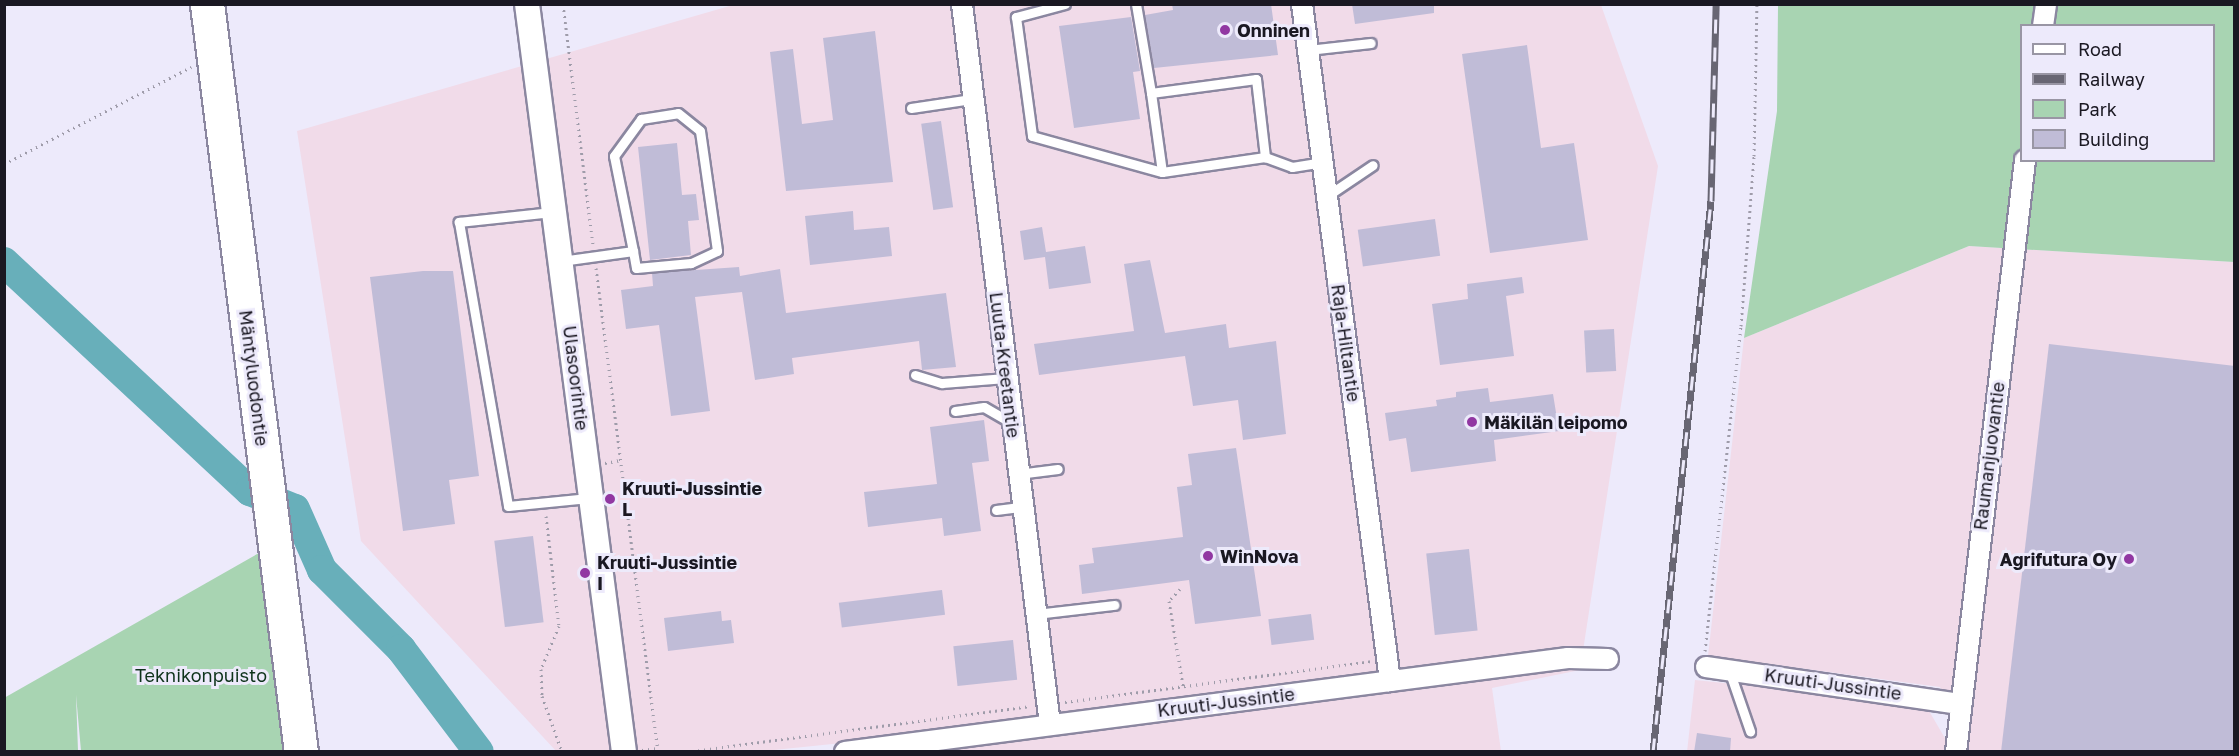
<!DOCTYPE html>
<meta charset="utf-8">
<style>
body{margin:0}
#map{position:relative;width:2239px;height:756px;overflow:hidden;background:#edeafb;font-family:"Golos Text",sans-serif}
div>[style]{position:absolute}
.industrial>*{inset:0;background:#f1dbe9}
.green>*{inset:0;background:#a8d4b2}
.river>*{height:30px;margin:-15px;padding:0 15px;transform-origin:15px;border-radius:15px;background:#68afba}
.building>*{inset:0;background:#c0bcd7;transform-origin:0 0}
.path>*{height:3px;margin-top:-1.5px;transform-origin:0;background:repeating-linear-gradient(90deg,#9f9caa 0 1.5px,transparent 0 6px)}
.roads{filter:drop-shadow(2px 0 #8b87a0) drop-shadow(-2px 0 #8b87a0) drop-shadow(0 2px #8b87a0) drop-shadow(0 -2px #8b87a0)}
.service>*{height:9px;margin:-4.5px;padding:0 4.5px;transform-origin:4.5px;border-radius:4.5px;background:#fff}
.minor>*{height:20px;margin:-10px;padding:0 10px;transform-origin:10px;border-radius:10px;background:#fff}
.tertiary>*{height:24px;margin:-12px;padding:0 12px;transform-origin:12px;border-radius:12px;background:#fff}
.trunk>*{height:33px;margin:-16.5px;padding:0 16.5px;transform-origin:16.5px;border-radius:16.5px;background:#fff}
.rail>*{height:7px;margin-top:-3.5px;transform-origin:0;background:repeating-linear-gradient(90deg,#edeafb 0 14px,#686673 0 28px);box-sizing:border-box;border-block:2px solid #686673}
.dots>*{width:16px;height:16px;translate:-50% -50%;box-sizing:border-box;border:3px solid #edeafb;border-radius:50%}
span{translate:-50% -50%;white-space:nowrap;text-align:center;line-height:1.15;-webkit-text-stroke:6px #edeafb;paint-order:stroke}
.poi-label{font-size:18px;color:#1a1822;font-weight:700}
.left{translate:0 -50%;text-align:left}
.right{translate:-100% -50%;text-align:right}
.street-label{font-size:18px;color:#1a1822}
.park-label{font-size:18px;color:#0e331b}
.frame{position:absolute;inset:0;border:6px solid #1a1822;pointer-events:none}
.legend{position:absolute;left:2020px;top:24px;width:195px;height:138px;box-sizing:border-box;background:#edeafb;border:2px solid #9996a4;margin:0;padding:8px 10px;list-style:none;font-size:18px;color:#1a1822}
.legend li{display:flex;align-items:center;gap:12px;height:30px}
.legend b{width:30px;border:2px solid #9996a4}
</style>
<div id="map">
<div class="industrial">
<div style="clip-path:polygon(733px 5px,1601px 5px,1658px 166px,1580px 670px,1492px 688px,1501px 751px,843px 752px,842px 743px,754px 752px,556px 751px,361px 541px,297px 131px)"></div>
<div style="clip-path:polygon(1969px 246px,2234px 262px,2234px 751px,1966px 751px,1967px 741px,1940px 687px,1708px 656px,1744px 338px)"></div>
<div style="clip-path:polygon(1695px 680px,1925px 704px,1946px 740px,1945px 752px,1687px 752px)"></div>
</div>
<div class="green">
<div style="clip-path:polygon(evenodd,1778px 5px,2234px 5px,2234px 262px,1969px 246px,1744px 338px,1777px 111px,1778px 5px,2022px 26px,2214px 26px,2214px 160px,2022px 160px,2022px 26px)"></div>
<div style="clip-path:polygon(266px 549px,289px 751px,81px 751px,76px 695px,78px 751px,5px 751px,4px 698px)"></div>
</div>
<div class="river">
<div style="left:4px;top:262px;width:336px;rotate:43deg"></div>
<div style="left:250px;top:491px;width:48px;rotate:21.8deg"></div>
<div style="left:295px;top:509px;width:67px;rotate:66.1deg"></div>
<div style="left:322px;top:570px;width:112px;rotate:45deg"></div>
<div style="left:401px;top:649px;width:129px;rotate:52.9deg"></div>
</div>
<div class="building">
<div style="clip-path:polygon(1172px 4px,1271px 4px,1278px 55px,1154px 68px,1145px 15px,1173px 10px)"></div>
<div style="clip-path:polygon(1352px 4px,1434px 4px,1434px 13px,1355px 24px)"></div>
<div style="clip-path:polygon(1131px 17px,1140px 71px,1133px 72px,1140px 119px,1074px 128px,1059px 26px)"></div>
<div style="clip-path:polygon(875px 31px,893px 182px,786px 191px,770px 52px,793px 49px,802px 124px,833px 120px,823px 38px)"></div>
<div style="clip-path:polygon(1527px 45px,1541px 148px,1574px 143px,1588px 240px,1490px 253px,1462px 54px)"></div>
<div style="left:941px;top:121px;width:87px;height:20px;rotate:82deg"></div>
<div style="clip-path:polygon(677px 143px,682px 195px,696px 194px,699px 220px,688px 221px,691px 255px,650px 260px,638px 147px)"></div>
<div style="clip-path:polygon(853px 211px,854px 230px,889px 227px,892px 256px,810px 265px,805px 216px)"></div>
<div style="left:1435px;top:219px;width:37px;height:78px;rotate:82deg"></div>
<div style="clip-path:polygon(1042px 227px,1046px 252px,1085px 246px,1091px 283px,1049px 289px,1045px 257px,1024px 260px,1020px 231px)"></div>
<div style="clip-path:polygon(1150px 260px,1165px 333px,1226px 324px,1229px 348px,1276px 341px,1286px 434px,1243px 440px,1238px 400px,1193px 406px,1185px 356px,1039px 375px,1034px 344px,1134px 331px,1124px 264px)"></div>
<div style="clip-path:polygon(739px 267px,740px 276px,780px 269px,786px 313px,946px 293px,956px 367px,922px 370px,919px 341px,792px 358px,794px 374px,755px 380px,742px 292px,695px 297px,710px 411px,671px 416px,659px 325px,626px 329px,621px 290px,653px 286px,652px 273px)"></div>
<div style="clip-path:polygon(423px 271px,453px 271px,479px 476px,449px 480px,455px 524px,403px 531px,370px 277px)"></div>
<div style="clip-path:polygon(1522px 277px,1524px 293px,1506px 296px,1514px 356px,1440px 365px,1432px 304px,1468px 299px,1467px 284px)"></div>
<div style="left:1614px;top:329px;width:42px;height:30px;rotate:87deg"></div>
<div style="clip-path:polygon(2049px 344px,2235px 366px,2235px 752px,2001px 752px)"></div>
<div style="clip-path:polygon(1488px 388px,1490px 402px,1553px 394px,1559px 431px,1494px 440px,1496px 461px,1411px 472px,1406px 438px,1389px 441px,1385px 413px,1437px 406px,1436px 400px,1456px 397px,1456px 392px)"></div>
<div style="clip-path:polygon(984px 420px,989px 461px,972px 463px,981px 531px,944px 536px,942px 518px,868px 527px,864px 492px,937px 484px,930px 427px)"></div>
<div style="clip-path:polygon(1236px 448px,1261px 616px,1195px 624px,1189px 580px,1082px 594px,1079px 565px,1094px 563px,1092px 548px,1183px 537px,1177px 487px,1192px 485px,1188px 454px)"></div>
<div style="left:533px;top:536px;width:87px;height:39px;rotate:83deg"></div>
<div style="left:1469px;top:549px;width:82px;height:43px;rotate:84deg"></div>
<div style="left:942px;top:590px;width:25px;height:104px;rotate:83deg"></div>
<div style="clip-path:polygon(721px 611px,722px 621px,731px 620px,734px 643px,668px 651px,664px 618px)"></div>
<div style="left:1311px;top:614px;width:26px;height:43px;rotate:83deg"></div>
<div style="left:1013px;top:640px;width:40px;height:60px;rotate:84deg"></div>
<div style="clip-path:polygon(1697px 733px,1731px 738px,1730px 752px,1694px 752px)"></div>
</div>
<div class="path">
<div style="left:563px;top:4px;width:242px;rotate:82.9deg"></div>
<div style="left:4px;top:164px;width:211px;rotate:-27.4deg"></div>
<div style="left:596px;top:268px;width:488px;rotate:82.7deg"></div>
<div style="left:605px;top:463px;width:16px;rotate:-11deg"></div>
<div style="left:546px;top:516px;width:111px;rotate:83.3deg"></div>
<div style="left:559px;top:626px;width:47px;rotate:112.7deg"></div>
<div style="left:541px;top:669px;width:27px;rotate:88deg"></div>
<div style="left:542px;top:696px;width:59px;rotate:70.3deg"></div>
<div style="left:1180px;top:589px;width:16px;rotate:133deg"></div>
<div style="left:1169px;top:601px;width:86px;rotate:80.6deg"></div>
<div style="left:1705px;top:651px;width:327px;rotate:-83.7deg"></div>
<div style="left:1741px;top:326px;width:170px;rotate:-85.6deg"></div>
<div style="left:1754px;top:156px;width:152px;rotate:-88.9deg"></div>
<div style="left:1065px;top:702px;width:309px;rotate:-7.6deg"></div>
<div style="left:642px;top:750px;width:16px;rotate:-7deg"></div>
<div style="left:686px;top:752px;width:346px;rotate:-7.6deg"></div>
</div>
<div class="roads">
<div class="service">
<div style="left:1065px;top:4px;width:51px;rotate:165.1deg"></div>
<div style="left:1016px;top:17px;width:120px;rotate:82.3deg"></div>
<div style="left:1032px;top:136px;width:135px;rotate:15.5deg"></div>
<div style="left:1136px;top:4px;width:90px;rotate:80.4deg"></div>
<div style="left:1308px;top:50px;width:63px;rotate:-6.3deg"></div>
<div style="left:911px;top:108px;width:61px;rotate:-8.5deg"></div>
<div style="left:1265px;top:157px;width:104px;rotate:171.7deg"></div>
<div style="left:1162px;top:172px;width:80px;rotate:-97.9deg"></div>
<div style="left:1151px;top:93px;width:106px;rotate:-7.6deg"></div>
<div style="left:1256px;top:79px;width:79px;rotate:83.4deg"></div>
<div style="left:1265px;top:157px;width:29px;rotate:20deg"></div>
<div style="left:1292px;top:167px;width:30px;rotate:-9deg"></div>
<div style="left:1327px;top:196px;width:55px;rotate:-34deg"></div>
<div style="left:552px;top:212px;width:94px;rotate:173.9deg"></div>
<div style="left:459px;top:222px;width:288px;rotate:80.2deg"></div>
<div style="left:508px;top:506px;width:81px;rotate:-5.6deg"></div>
<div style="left:561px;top:261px;width:73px;rotate:-7.9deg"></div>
<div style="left:633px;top:251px;width:97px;rotate:-101.3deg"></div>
<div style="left:614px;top:156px;width:46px;rotate:-53.9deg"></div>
<div style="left:641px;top:119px;width:37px;rotate:-9deg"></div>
<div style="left:678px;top:113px;width:28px;rotate:39deg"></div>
<div style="left:700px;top:131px;width:121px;rotate:81.9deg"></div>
<div style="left:717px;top:251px;width:29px;rotate:155deg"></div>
<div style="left:691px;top:263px;width:55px;rotate:174.8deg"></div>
<div style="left:636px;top:268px;width:17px;rotate:-100deg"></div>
<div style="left:915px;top:375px;width:28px;rotate:17deg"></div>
<div style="left:942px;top:383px;width:64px;rotate:-4.5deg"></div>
<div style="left:955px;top:411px;width:29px;rotate:-8deg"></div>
<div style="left:984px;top:407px;width:32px;rotate:30deg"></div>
<div style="left:1018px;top:474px;width:40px;rotate:-7.1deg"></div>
<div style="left:996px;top:510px;width:26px;rotate:-7deg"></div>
<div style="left:1036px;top:614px;width:79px;rotate:-6.6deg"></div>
<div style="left:1729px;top:670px;width:65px;rotate:71deg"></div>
</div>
<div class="minor">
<div style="left:962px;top:4px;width:726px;rotate:83.04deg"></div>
<div style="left:1302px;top:4px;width:683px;rotate:82.59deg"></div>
<div style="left:2043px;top:26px;width:22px;rotate:-82deg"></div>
<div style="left:1706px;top:667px;width:258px;rotate:8.3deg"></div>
<div style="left:845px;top:752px;width:729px;rotate:-7.41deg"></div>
<div style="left:1568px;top:658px;width:40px;rotate:1.4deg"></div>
<div style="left:1956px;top:752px;width:596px;rotate:-83.35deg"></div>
</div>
<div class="tertiary">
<div style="left:527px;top:4px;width:754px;rotate:82.61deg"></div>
</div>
<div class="trunk">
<div style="left:207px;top:4px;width:754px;rotate:82.84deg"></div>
</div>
</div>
<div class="rail">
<div style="left:1653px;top:752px;width:554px;rotate:-83.99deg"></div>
<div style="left:1711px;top:201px;width:197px;rotate:-88.5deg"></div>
</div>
<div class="dots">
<div style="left:1225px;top:30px;background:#9137a2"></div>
<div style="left:1472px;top:422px;background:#9137a2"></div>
<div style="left:610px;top:499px;background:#9137a2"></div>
<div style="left:1208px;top:556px;background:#9137a2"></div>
<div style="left:2129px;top:559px;background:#9137a2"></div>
<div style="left:585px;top:573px;background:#9137a2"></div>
</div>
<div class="poi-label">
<span class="left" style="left:1237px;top:30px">Onninen</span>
<span class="left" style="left:1484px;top:422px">Mäkilän leipomo</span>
<span class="left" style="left:622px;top:499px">Kruuti-Jussintie<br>L</span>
<span class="left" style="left:1220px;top:556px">WinNova</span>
<span class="right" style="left:2117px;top:559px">Agrifutura Oy</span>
<span class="left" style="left:597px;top:573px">Kruuti-Jussintie<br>I</span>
</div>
<div class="street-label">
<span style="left:1346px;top:343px;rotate:82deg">Raja-Hiltantie</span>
<span style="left:1005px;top:365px;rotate:83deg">Luuta-Kreetantie</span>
<span style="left:254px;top:378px;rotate:83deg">Mäntyluodontie</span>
<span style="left:576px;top:378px;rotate:83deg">Ulasoorintie</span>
<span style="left:1989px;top:456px;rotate:-83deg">Raumanjuovantie</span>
<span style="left:1833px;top:684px;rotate:8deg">Kruuti-Jussintie</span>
<span style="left:1226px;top:702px;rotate:-7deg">Kruuti-Jussintie</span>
</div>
<div class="park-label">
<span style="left:201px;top:675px">Teknikonpuisto</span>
</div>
<div class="frame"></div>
<ul class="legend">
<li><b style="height:8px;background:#fff"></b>Road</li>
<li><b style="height:8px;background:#686673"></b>Railway</li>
<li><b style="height:16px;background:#a8d4b2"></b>Park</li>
<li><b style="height:16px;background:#c0bcd7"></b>Building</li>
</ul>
</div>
